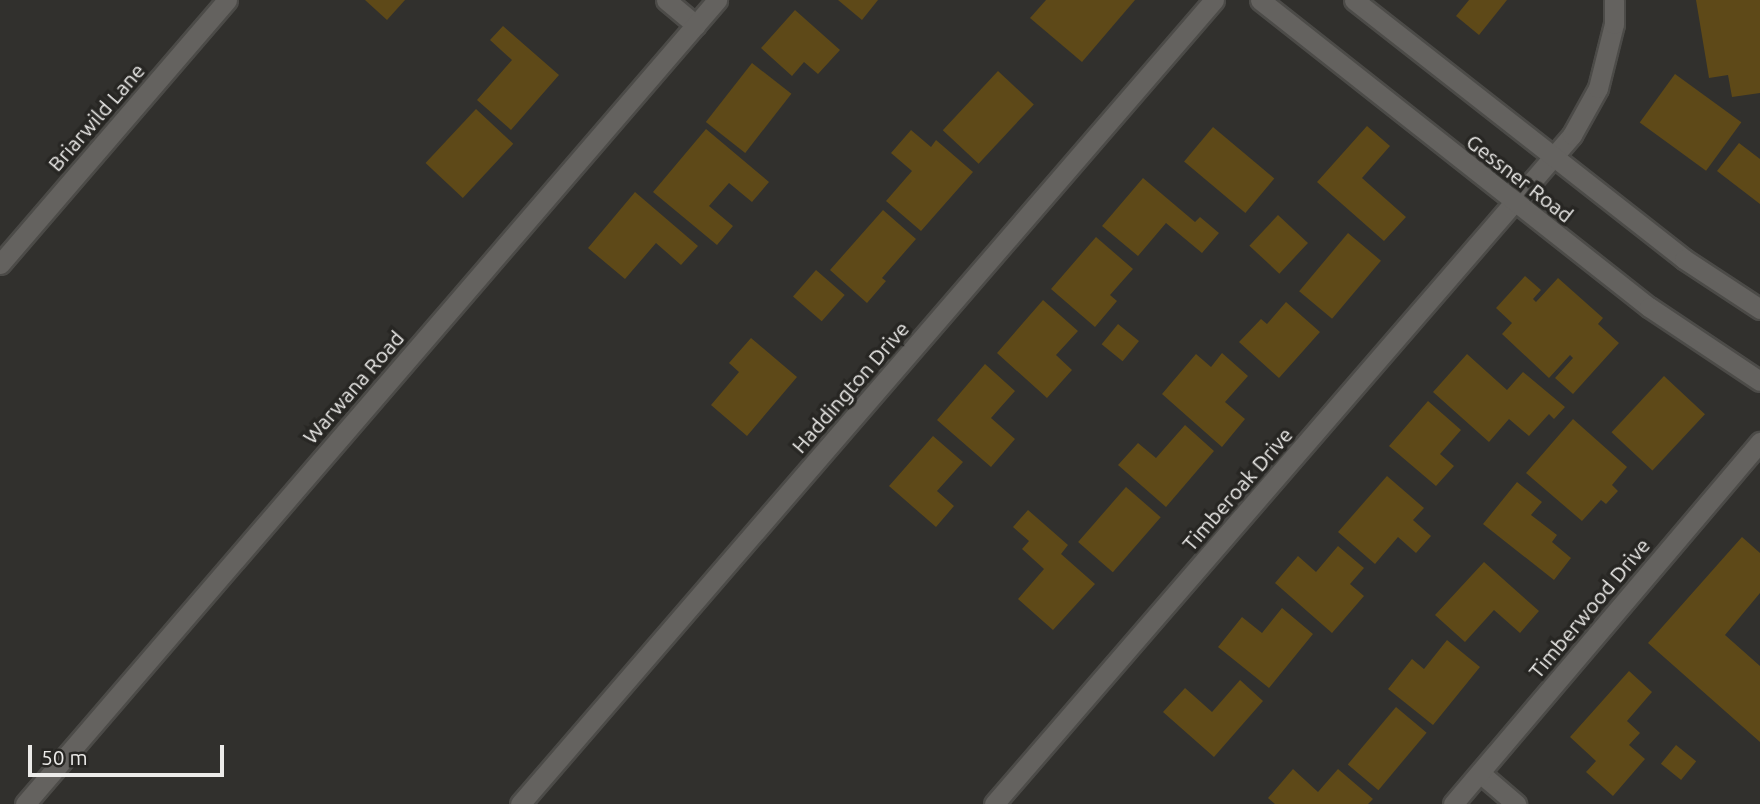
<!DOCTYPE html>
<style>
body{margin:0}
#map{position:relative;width:1760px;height:804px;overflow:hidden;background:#31302d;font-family:Ubuntu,sans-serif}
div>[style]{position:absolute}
.building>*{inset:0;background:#5e4918;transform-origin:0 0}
.roads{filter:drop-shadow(2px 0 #4c4b48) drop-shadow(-2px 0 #4c4b48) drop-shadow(0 2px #4c4b48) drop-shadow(0 -2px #4c4b48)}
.minor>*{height:19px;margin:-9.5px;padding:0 9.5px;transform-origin:9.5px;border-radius:9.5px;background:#64625f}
.tertiary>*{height:19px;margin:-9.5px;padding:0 9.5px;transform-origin:9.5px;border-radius:9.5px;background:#64625f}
.secondary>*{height:19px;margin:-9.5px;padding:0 9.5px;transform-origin:9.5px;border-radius:9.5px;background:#64625f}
span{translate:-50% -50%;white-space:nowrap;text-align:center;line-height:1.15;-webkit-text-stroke:7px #272623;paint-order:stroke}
.street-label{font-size:21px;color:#ecebe9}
.scale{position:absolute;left:28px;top:745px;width:196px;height:32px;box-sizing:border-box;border:4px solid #ecebe9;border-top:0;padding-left:9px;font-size:21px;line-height:24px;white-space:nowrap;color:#ecebe9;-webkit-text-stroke:5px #272623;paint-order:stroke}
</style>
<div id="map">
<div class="building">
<div style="clip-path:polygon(365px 0,405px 0,387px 20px)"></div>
<div style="clip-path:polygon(838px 0,878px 0,862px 20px)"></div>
<div style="clip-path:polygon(1046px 0,1135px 0,1082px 62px,1030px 18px)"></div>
<div style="clip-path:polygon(1469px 0,1507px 0,1479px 35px,1456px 16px)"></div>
<div style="clip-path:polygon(1696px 0,1760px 0,1760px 93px,1732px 97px,1728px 75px,1709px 78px)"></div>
<div style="clip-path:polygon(795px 10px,840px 50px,818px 74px,804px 62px,792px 76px,761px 48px)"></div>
<div style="clip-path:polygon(503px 26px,559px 75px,511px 130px,477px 100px,512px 60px,490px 40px)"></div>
<div style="left:752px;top:63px;width:50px;height:75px;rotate:38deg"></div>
<div style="left:998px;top:71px;width:49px;height:81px;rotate:43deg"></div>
<div style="left:1675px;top:74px;width:82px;height:60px;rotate:36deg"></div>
<div style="left:476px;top:109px;width:51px;height:74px;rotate:43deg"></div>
<div style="clip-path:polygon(1367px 126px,1390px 146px,1362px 178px,1406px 217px,1384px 241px,1317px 182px)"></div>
<div style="left:1213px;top:127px;width:80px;height:45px;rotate:40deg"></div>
<div style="clip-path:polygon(706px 129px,769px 182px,752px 202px,729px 183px,709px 206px,733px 226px,717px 245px,653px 192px)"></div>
<div style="clip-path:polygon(911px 130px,931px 147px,936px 140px,973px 172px,921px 231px,886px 201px,912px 171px,891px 153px)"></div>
<div style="clip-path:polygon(1739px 143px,1760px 159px,1760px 204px,1717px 171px)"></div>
<div style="clip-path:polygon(1143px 178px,1195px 222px,1200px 217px,1219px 233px,1202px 253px,1166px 223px,1138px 256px,1102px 226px)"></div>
<div style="clip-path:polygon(635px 192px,698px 246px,681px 265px,656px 243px,625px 279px,588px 248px)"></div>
<div style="clip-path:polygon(883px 210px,916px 239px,882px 278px,886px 281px,867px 303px,830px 270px)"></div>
<div style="left:1278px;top:215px;width:41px;height:42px;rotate:43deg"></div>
<div style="left:1348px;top:233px;width:43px;height:76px;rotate:40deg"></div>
<div style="clip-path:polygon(1096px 237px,1133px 269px,1110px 295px,1117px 301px,1095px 327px,1051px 289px)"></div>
<div style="left:816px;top:270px;width:38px;height:35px;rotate:41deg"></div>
<div style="clip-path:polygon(1525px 276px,1541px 290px,1533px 299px,1536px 302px,1558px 278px,1603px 318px,1598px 324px,1619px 343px,1573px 394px,1555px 378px,1573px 358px,1570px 355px,1549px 378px,1502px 334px,1512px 323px,1496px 308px)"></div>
<div style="clip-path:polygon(1043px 300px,1078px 331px,1056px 355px,1072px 370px,1047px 398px,997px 353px)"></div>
<div style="clip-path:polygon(1286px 302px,1320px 332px,1279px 378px,1239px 342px,1261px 319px,1267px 324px)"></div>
<div style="left:1118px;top:324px;width:27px;height:26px;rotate:39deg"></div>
<div style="clip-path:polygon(751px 338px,797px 377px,747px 436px,711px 405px,739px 372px,729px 363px)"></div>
<div style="clip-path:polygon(1222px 353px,1248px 376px,1225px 402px,1245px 419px,1222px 447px,1162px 394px,1196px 354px,1211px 367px)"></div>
<div style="clip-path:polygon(1467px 354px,1507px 390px,1523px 372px,1565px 407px,1554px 419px,1549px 414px,1529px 436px,1509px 419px,1489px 442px,1433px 392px)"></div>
<div style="clip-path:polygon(985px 364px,1015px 391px,991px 418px,1015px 439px,991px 467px,937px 420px)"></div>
<div style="left:1664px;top:376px;width:56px;height:77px;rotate:43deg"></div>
<div style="clip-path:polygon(1428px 401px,1461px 430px,1440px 454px,1454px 466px,1436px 486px,1389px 446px)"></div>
<div style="clip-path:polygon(1573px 419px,1627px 467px,1612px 485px,1618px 491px,1606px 504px,1601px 500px,1582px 521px,1526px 473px)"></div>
<div style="clip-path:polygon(1185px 425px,1214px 451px,1166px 507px,1118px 465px,1138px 443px,1156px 458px)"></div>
<div style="clip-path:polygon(933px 436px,963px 462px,937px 491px,954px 506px,936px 527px,889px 486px)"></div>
<div style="clip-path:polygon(1387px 476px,1424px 508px,1413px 520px,1431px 536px,1416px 553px,1398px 537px,1375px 564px,1338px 532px)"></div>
<div style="clip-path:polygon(1517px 482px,1542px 502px,1531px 515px,1557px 535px,1552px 542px,1571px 558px,1554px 580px,1483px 524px)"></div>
<div style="left:1126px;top:487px;width:46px;height:73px;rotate:41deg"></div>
<div style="clip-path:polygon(1028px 510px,1068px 545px,1061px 554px,1095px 584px,1053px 630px,1018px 599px,1044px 569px,1022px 549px,1029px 541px,1013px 527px)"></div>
<div style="clip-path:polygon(1742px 537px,1760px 553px,1760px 593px,1725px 635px,1760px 666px,1760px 742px,1648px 643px)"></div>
<div style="clip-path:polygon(1338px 546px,1364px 568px,1350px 584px,1364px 596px,1332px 633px,1275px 583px,1298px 556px,1316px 572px)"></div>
<div style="clip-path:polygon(1484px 562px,1539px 611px,1520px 633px,1494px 610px,1465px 642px,1435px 615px)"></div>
<div style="clip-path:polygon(1282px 608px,1313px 634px,1269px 688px,1218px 647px,1242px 617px,1262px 633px)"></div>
<div style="clip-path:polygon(1447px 640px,1480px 667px,1433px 725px,1388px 689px,1412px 659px,1424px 669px)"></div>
<div style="clip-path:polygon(1629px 671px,1652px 692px,1627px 721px,1640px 733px,1629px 745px,1645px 759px,1613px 796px,1586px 772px,1596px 761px,1570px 737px)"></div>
<div style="clip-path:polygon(1240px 680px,1263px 701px,1214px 757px,1163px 712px,1185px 688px,1212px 712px)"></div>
<div style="left:1396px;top:707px;width:40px;height:75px;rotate:40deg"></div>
<div style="left:1676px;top:745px;width:26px;height:24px;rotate:39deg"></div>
<div style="clip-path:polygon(1293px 769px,1318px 792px,1338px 769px,1373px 799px,1368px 804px,1275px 804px,1268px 798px)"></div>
</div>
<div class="roads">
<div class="minor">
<div style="left:666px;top:0;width:39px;rotate:40deg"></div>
<div style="left:0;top:264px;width:348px;rotate:-49.3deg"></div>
<div style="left:1480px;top:773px;width:48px;rotate:40.7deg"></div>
<div style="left:520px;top:804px;width:1062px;rotate:-49.2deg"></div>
<div style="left:994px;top:804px;width:884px;rotate:-49.17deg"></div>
<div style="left:1572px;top:135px;width:54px;rotate:-61deg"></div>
<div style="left:1598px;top:88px;width:66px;rotate:-76deg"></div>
<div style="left:1614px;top:24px;width:24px;rotate:-90deg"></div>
<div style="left:1453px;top:804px;width:475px;rotate:-49.7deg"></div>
</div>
<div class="tertiary">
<div style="left:25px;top:804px;width:1061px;rotate:-49.28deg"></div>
</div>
<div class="secondary">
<div style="left:1260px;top:0;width:496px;rotate:38.3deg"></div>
<div style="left:1649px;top:307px;width:133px;rotate:33.7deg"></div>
<div style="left:1354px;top:0;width:420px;rotate:38.1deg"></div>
<div style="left:1684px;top:259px;width:91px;rotate:33.3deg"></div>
</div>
</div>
<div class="street-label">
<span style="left:96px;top:117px;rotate:-49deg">Briarwild Lane</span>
<span style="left:1520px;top:178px;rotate:38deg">Gessner Road</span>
<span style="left:353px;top:387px;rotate:-49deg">Warwana Road</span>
<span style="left:850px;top:387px;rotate:-49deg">Haddington Drive</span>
<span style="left:1237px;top:489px;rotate:-49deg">Timberoak Drive</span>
<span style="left:1589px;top:608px;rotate:-50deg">Timberwood Drive</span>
</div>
<div class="scale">50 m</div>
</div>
